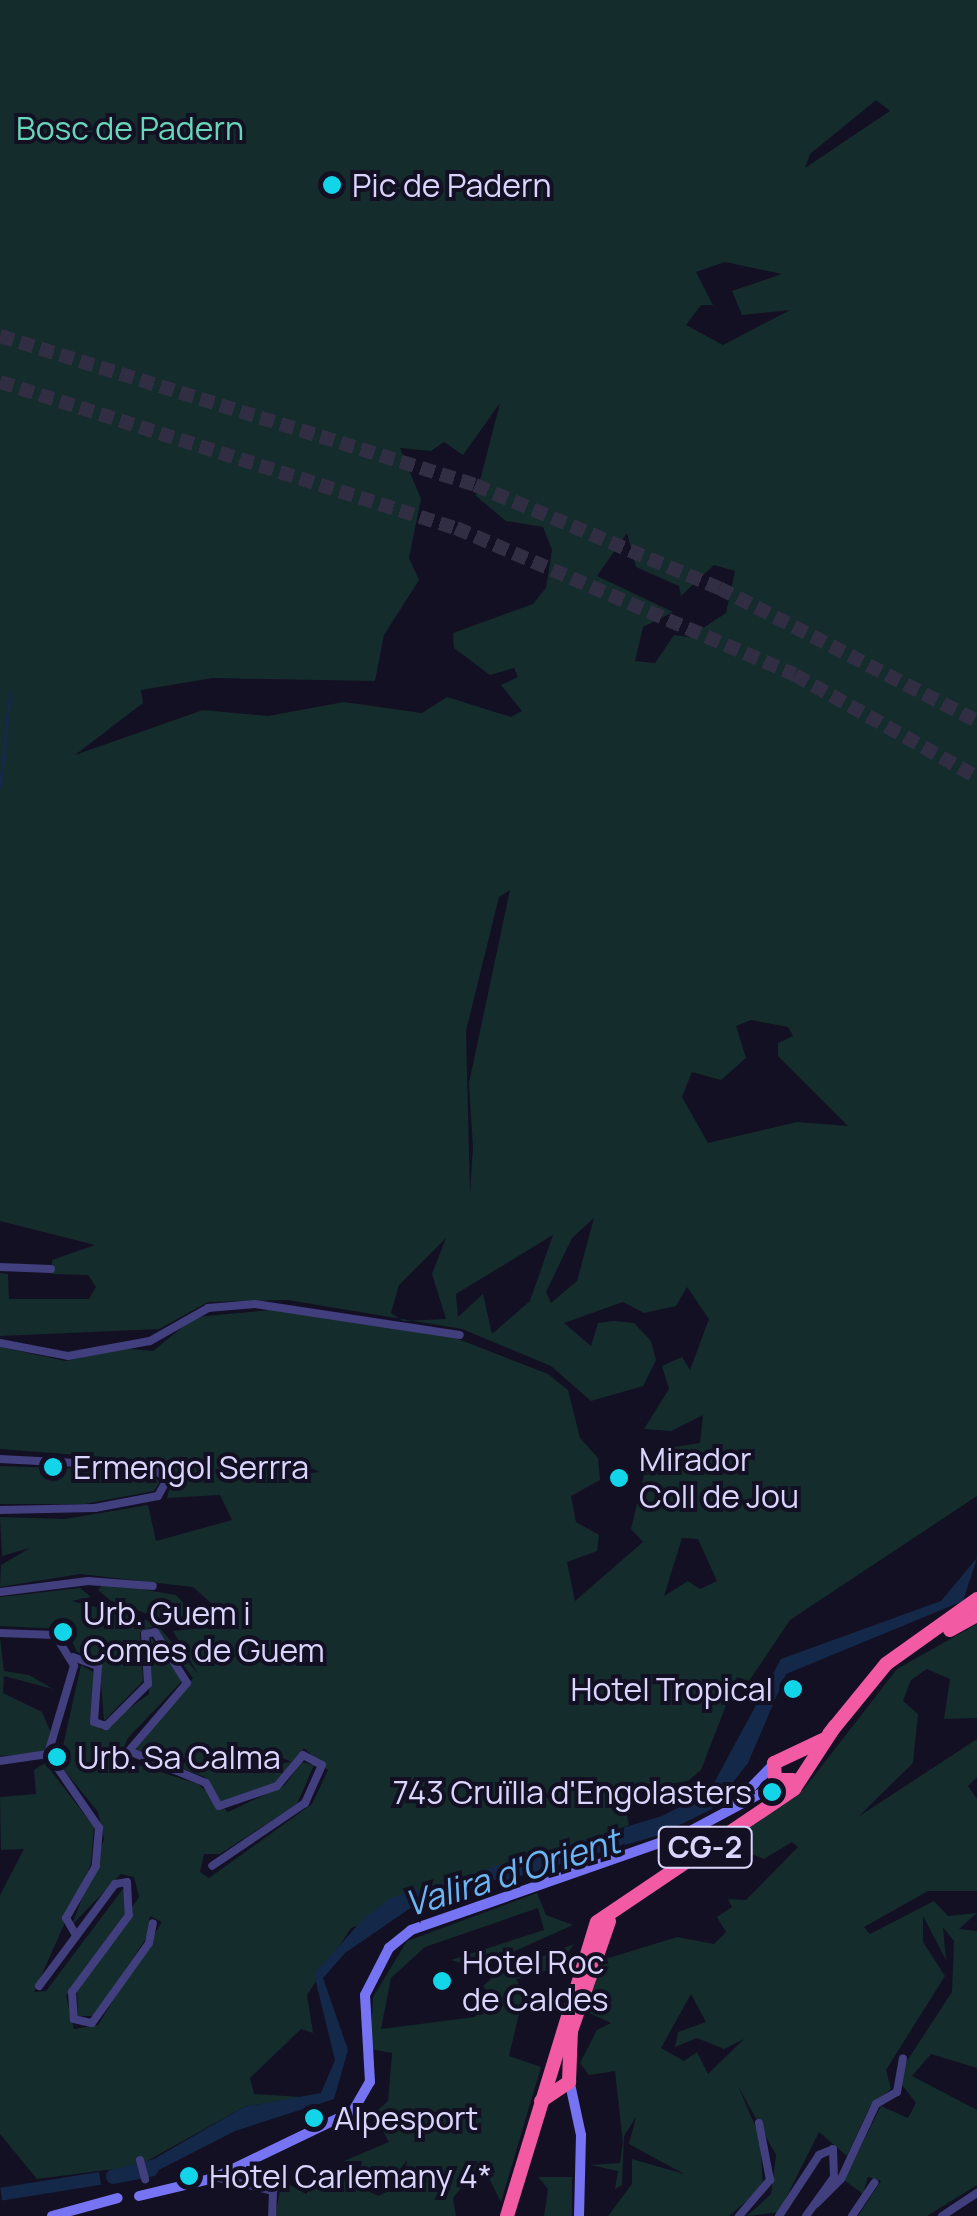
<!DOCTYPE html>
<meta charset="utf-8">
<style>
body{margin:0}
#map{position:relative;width:977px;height:2216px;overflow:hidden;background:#131023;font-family:Manrope,sans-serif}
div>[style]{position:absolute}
.green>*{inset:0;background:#142c2b}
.water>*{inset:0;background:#142949;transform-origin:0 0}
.stream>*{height:2.5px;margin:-1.25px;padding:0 1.25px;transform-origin:1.25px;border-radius:1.25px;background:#142949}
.river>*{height:15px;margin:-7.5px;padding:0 7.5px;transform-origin:7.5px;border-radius:7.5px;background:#142949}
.highway-tunnel>*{height:14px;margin-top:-7px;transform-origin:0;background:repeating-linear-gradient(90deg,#312e44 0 14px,transparent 0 21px)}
.street>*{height:8px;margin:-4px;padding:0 4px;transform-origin:4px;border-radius:4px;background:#413f7e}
.secondary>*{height:10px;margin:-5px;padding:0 5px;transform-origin:5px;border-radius:5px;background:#7774f4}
.highway>*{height:14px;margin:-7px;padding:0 7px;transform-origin:7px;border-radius:7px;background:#f25aa4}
.dots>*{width:28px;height:28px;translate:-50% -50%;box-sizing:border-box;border:5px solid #131023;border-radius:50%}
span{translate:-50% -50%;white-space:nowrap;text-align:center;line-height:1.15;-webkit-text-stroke:8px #131023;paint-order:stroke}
.shield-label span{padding:2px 8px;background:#131023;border:2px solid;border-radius:8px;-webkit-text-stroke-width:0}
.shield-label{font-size:30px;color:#dad5fc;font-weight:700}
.park-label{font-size:32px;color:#67d6ba}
.poi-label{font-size:32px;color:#dad5fc}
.left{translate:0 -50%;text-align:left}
.right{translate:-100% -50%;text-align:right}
.water-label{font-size:35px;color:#6cb5f3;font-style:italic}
</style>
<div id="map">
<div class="green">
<div style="clip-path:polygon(evenodd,0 0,977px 0,977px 1496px,790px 1620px,749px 1681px,737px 1677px,701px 1770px,688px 1781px,622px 1791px,629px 1825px,351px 1928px,307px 1995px,313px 2033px,301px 2029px,250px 2078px,254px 2094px,302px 2097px,244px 2107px,138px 2166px,37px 2179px,0 2134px,0 1895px,24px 1849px,1px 1850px,0 1797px,36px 1794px,34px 1770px,45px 1763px,94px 1827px,91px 1864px,34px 1992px,46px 1991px,125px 1886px,125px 1913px,66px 1996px,74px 2029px,98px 2025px,162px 1922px,150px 1916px,147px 1937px,94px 2016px,78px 2016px,77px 1990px,139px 1897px,134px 1877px,121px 1874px,72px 1925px,104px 1839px,98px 1812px,59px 1764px,81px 1665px,97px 1674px,90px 1721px,101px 1729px,149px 1694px,151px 1637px,183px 1680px,128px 1738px,114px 1769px,127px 1771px,129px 1762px,198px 1784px,228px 1812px,285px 1785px,302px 1762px,314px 1765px,297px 1804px,220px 1854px,204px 1854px,200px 1872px,209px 1878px,312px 1804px,328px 1770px,304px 1748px,275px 1783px,219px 1802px,205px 1777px,135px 1751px,193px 1678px,154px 1626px,140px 1632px,143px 1681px,104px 1721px,99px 1658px,77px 1652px,66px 1629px,0 1626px,0 1597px,80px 1588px,91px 1597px,72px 1601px,155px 1622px,198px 1674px,173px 1631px,212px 1627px,204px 1622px,211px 1603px,193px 1587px,80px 1574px,0 1587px,1px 1565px,30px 1548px,2px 1556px,0 1517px,65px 1519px,148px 1505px,156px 1541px,232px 1520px,220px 1495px,167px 1498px,173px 1475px,157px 1461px,0 1449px,0 1347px,66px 1361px,119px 1348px,153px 1351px,195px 1317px,271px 1310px,453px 1337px,548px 1374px,568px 1390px,580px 1438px,598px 1458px,600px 1480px,571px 1496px,576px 1522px,599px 1535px,597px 1551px,567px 1562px,575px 1601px,643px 1542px,631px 1529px,647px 1462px,661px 1449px,700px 1443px,703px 1415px,671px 1431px,644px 1429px,669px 1389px,662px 1366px,682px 1357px,690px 1370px,709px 1319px,687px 1287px,676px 1306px,644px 1313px,623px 1302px,564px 1323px,591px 1346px,598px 1323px,614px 1321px,634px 1323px,651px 1341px,656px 1360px,643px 1386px,591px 1401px,551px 1366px,462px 1329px,288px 1300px,208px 1302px,159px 1329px,0 1336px,0 1273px,8px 1274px,9px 1299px,89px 1299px,96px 1287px,88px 1275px,52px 1274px,52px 1260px,95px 1245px,0 1221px,0 0,876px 100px,890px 111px,805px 168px,810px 154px,876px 100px,0 0,725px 262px,782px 274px,732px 291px,742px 315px,790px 310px,723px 345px,686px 325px,701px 305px,713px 305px,696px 272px,725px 262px,0 0,500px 403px,476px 496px,506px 521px,543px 527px,552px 550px,546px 588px,533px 604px,453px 633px,454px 648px,490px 675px,514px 668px,518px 677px,501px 685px,522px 711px,511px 717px,447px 697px,422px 713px,344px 702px,268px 716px,203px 710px,75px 755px,143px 703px,141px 690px,213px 678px,375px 681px,384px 635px,419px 580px,409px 558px,421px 499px,400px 448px,431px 451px,444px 442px,463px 455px,500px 403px,0 0,627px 533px,636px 567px,679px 586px,681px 596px,714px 565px,735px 571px,726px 613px,689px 637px,674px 635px,655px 663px,635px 661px,643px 627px,673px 612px,597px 576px,627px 533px,0 0,510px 890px,469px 1083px,473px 1148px,470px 1194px,466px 1031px,499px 897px,510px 890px,0 0,751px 1020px,788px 1027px,793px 1036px,778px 1043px,778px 1056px,848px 1126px,797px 1122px,708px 1143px,682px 1097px,692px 1072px,721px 1080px,746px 1058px,736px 1026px,751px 1020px,0 0,594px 1218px,577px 1281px,551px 1303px,546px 1292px,572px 1238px,594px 1218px,0 0,553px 1235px,530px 1301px,492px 1334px,483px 1294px,458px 1317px,456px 1294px,553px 1235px,0 0,446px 1238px,432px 1274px,446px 1319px,403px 1321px,391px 1313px,399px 1285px,446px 1238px,0 0,682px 1538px,698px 1539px,717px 1581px,700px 1589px,688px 1581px,664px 1596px,682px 1538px)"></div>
<div style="clip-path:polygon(0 1466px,148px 1471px,160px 1482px,154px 1491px,85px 1504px,0 1504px)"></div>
<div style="clip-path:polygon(104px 1583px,176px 1595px,193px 1614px,165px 1620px,111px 1601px,98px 1590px)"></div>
<div style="clip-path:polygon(evenodd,977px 1624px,977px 1718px,944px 1719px,950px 1679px,927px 1669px,911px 1680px,903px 1701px,918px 1714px,913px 1763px,858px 1817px,977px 1739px,977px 1777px,968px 1786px,977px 1799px,977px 1891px,928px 1891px,864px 1927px,870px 1934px,934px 1901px,948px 1916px,977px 1913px,959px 1929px,977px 1931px,977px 2068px,931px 2054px,912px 2076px,977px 2110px,977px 2185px,927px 2216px,858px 2216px,881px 2181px,868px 2177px,863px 2194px,844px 2180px,881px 2106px,908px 2118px,916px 2103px,900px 2082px,903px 2067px,952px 1992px,954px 1941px,943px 1927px,946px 1960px,923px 1916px,923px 1942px,945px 1976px,886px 2070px,891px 2089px,870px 2106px,847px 2156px,819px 2132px,779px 2212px,747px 2216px,771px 2194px,776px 2155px,738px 2086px,760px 2137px,763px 2187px,729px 2216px,608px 2216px,632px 2184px,632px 2159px,684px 2174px,629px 2144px,636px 2117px,624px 2136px,622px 2185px,615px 2189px,618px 2171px,590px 2165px,620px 2163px,623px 2143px,615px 2071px,589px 2075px,580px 2063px,597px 2030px,611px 2023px,585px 2011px,602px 1960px,677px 1937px,714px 1944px,726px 1932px,717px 1917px,732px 1907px,728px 1899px,746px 1900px,798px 1847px,792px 1842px,764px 1859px,722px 1842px,800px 1794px,897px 1669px,977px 1624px,691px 1994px,706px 2022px,678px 2032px,675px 2047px,697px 2038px,724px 2049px,744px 2039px,708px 2074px,697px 2052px,684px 2061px,661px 2048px,691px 1994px)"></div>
<div style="clip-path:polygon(0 1637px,4px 1671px,29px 1675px,53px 1689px,4px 1676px,3px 1693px,42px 1712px,52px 1735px,43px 1753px,0 1756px)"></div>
<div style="clip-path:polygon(537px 1893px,546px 1915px,573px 1925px,477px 1968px,451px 1960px,544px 1930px,538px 1908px,425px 1947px,391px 1978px,381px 2029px,475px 2017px,493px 1999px,483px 1986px,495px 1975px,574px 1944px,556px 1968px,516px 1979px,524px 1993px,509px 2056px,541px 2067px,501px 2202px,481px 2162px,453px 2198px,456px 2216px,275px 2216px,280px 2191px,249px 2172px,259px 2167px,306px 2194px,317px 2178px,328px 2185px,336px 2175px,378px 2196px,404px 2184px,407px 2160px,385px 2189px,358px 2178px,362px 2161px,344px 2161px,389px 2142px,374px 2114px,388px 2101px,392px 2053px,370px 2049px,373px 1997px,407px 1941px)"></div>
<div style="clip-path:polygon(538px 2177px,572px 2177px,572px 2216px,544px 2216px,548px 2189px)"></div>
</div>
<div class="water">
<div style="clip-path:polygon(977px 1558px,963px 1601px,786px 1674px,748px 1763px,712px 1809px,659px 1835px,409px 1909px,345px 1953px,323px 1978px,348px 2050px,334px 2099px,235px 2131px,145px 2177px,122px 2171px,114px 2183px,112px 2170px,154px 2159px,244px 2107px,321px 2093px,335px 2060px,314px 1974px,365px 1917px,391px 1898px,662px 1816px,709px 1792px,781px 1659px,941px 1601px)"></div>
<div style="left:99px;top:2172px;width:13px;height:100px;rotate:81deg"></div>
</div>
<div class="stream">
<div style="left:0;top:787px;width:94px;rotate:-83.9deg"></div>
</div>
<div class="river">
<div style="left:113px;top:2176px;width:38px;rotate:-11deg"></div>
</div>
<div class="highway-tunnel">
<div style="left:0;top:336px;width:498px;rotate:17.4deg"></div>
<div style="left:475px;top:485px;width:265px;rotate:22.9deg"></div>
<div style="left:719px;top:588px;width:290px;rotate:27.3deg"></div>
<div style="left:0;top:382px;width:479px;rotate:17.8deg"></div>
<div style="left:456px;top:528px;width:369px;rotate:23.4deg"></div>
<div style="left:795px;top:675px;width:209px;rotate:29.3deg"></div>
</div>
<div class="street">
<div style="left:0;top:1267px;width:51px;rotate:2.2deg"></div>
<div style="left:0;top:1343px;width:69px;rotate:10.8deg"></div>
<div style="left:68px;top:1356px;width:83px;rotate:-10.4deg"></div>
<div style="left:150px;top:1341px;width:67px;rotate:-29.6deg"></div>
<div style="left:208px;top:1308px;width:47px;rotate:-4.9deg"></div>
<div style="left:255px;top:1304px;width:207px;rotate:8.6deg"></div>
<div style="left:0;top:1510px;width:95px;rotate:-1.2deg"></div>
<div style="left:95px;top:1508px;width:64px;rotate:-10.8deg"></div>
<div style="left:158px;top:1496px;width:18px;rotate:-61deg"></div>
<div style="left:167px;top:1480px;width:19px;rotate:-137deg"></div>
<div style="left:153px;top:1467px;width:153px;rotate:-177deg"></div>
<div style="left:0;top:1592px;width:89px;rotate:-7.1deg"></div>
<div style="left:88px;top:1581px;width:65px;rotate:4.4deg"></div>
<div style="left:0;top:1633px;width:55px;rotate:2.1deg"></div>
<div style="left:55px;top:1635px;width:36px;rotate:58deg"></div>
<div style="left:74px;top:1666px;width:92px;rotate:106.5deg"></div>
<div style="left:48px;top:1754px;width:49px;rotate:171.7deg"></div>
<div style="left:73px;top:1657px;width:27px;rotate:20deg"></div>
<div style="left:98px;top:1666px;width:56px;rotate:94.1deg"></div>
<div style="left:94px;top:1722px;width:13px;rotate:18deg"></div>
<div style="left:106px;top:1726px;width:59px;rotate:-45deg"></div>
<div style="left:148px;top:1684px;width:50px;rotate:-93.4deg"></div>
<div style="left:145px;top:1634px;width:10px;rotate:-11deg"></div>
<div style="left:155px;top:1632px;width:60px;rotate:57.9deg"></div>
<div style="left:187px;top:1683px;width:89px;rotate:130.5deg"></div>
<div style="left:129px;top:1751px;width:83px;rotate:22.6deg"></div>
<div style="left:206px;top:1783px;width:26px;rotate:61deg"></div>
<div style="left:219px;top:1806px;width:61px;rotate:-19deg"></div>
<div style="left:277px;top:1786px;width:40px;rotate:-50deg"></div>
<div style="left:303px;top:1755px;width:21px;rotate:28deg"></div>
<div style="left:322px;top:1765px;width:42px;rotate:114.1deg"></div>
<div style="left:305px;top:1803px;width:112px;rotate:145.9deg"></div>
<div style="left:48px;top:1754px;width:90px;rotate:55.4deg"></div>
<div style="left:99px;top:1828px;width:38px;rotate:95deg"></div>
<div style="left:96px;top:1866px;width:60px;rotate:120deg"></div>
<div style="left:66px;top:1918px;width:20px;rotate:60deg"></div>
<div style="left:39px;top:1986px;width:127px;rotate:-53.3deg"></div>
<div style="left:115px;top:1884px;width:12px;rotate:-9deg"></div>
<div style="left:127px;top:1882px;width:33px;rotate:87deg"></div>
<div style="left:129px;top:1915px;width:96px;rotate:126.5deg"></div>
<div style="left:72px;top:1992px;width:27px;rotate:86deg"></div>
<div style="left:74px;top:2019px;width:18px;rotate:13deg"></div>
<div style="left:92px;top:2023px;width:98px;rotate:-54.5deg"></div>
<div style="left:149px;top:1943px;width:20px;rotate:-79deg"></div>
<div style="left:140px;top:2160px;width:20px;rotate:75deg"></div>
<div style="left:215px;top:2177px;width:60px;rotate:13.6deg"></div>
<div style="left:273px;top:2191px;width:25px;rotate:92deg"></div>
<div style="left:816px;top:2204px;width:35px;rotate:-45deg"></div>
<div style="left:841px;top:2179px;width:83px;rotate:-65deg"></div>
<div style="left:876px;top:2104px;width:24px;rotate:-30deg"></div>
<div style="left:897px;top:2092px;width:34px;rotate:-80deg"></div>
<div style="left:739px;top:2216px;width:48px;rotate:-49.3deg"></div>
<div style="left:770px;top:2180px;width:58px;rotate:-100.9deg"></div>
<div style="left:779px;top:2216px;width:73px;rotate:-56.7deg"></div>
<div style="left:819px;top:2155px;width:15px;rotate:-23deg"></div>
<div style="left:833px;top:2149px;width:28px;rotate:88deg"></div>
<div style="left:834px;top:2177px;width:48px;rotate:125.7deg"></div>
<div style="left:852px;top:2216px;width:40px;rotate:-56deg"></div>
<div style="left:942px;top:2216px;width:42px;rotate:-33.3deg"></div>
</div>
<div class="secondary">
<div style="left:731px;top:1808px;width:59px;rotate:-45.7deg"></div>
<div style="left:569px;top:2079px;width:57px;rotate:77.9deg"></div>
<div style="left:581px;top:2135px;width:81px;rotate:91.4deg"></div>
<div style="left:139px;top:2196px;width:77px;rotate:-13.5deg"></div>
<div style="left:214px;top:2178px;width:154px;rotate:-25.7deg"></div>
<div style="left:353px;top:2111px;width:34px;rotate:-60deg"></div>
<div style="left:370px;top:2082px;width:87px;rotate:-93.3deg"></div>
<div style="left:365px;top:1995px;width:53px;rotate:-62.9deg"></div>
<div style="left:389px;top:1948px;width:28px;rotate:-39deg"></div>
<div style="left:411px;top:1930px;width:288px;rotate:-19.3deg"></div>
<div style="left:683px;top:1835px;width:110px;rotate:-28.2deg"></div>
<div style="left:52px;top:2216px;width:68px;rotate:-15.3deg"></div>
</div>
<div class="highway">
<div style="left:950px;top:1630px;width:31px;rotate:-29deg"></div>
<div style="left:829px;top:1734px;width:90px;rotate:-50.8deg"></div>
<div style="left:886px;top:1664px;width:112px;rotate:-35.5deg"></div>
<div style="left:793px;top:1780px;width:18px;rotate:180deg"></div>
<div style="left:775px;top:1780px;width:17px;rotate:-93deg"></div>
<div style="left:774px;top:1763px;width:56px;rotate:-25.2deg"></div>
<div style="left:541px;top:2101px;width:34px;rotate:-34deg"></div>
<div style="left:569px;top:2082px;width:51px;rotate:-87.8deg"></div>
<div style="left:571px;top:2031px;width:116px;rotate:-70.9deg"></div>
<div style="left:507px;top:2216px;width:307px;rotate:-73deg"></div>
<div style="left:597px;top:1922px;width:238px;rotate:-34deg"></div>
<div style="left:794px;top:1789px;width:75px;rotate:-56.9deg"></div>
</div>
<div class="dots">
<div style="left:332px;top:185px;background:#13d5ea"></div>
<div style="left:53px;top:1467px;background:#13d5ea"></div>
<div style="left:619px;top:1478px;background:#13d5ea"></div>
<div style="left:63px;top:1632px;background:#13d5ea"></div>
<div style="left:793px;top:1689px;background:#13d5ea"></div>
<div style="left:57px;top:1757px;background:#13d5ea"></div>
<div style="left:772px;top:1792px;background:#13d5ea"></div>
<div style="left:442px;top:1981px;background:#13d5ea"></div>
<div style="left:314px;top:2118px;background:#13d5ea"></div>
<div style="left:189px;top:2176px;background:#13d5ea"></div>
</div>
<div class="shield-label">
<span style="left:705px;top:1847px">CG-2</span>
</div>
<div class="park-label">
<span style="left:130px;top:128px">Bosc de Padern</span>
</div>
<div class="poi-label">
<span class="left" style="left:352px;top:185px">Pic de Padern</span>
<span class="left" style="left:639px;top:1478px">Mirador<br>Coll de Jou</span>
<span class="left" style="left:73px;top:1467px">Ermengol Serrra</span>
<span class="left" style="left:83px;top:1632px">Urb. Guem i<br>Comes de Guem</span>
<span class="right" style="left:773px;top:1689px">Hotel Tropical</span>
<span class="left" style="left:77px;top:1757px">Urb. Sa Calma</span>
<span class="right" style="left:752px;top:1792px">743 Cruïlla d'Engolasters</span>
<span class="left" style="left:462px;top:1981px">Hotel Roc<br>de Caldes</span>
<span class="left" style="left:334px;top:2118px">Alpesport</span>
<span class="left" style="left:209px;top:2176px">Hotel Carlemany 4*</span>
</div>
<div class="water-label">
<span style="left:512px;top:1872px;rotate:-17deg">Valira d'Orient</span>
</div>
</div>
